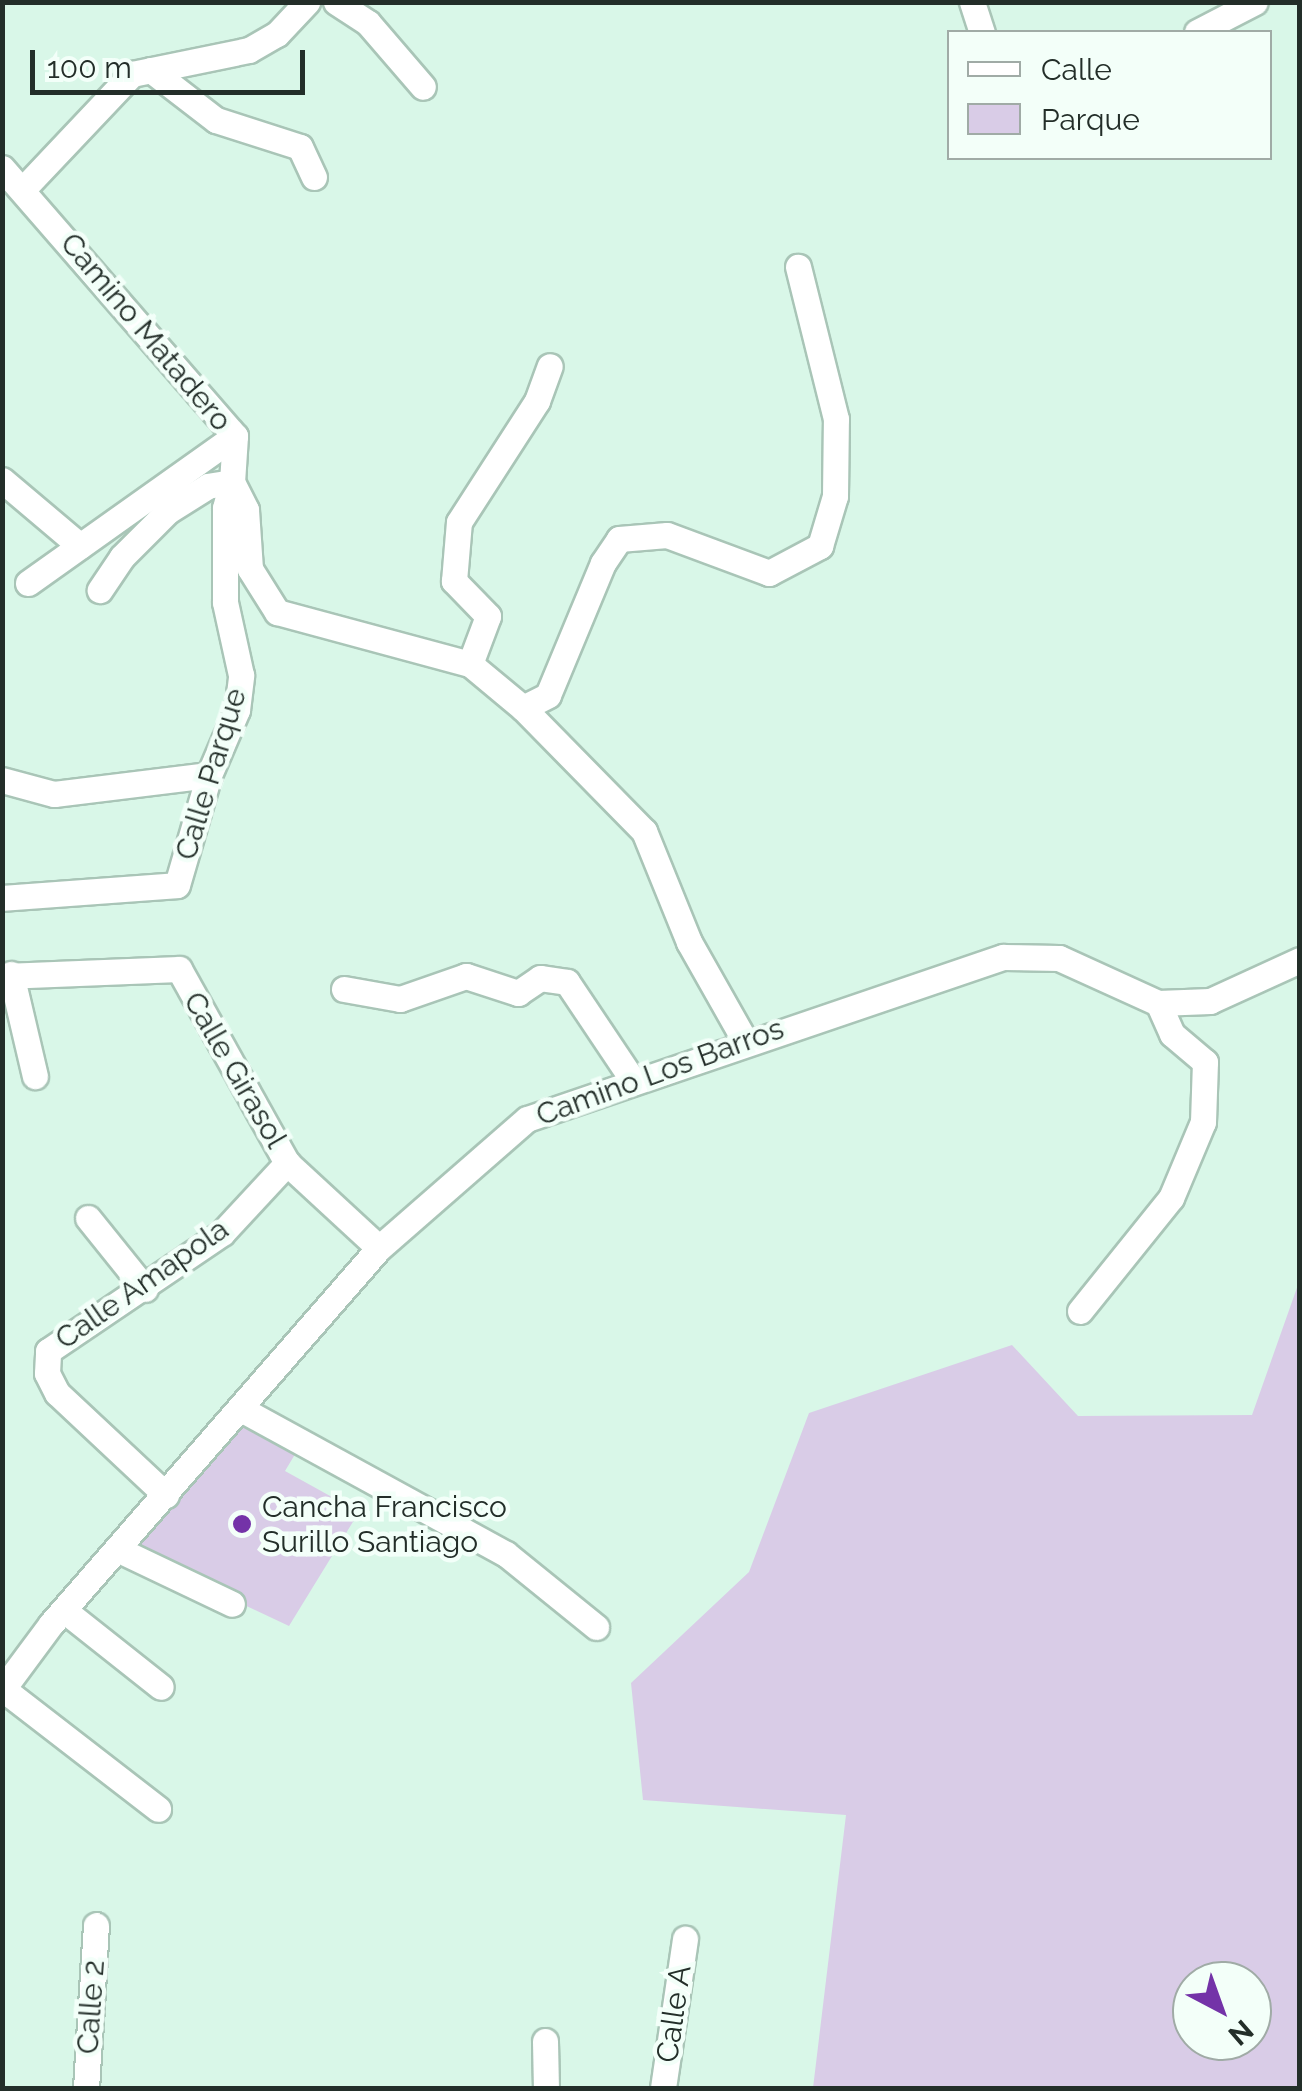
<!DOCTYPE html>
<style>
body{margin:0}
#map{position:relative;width:1302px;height:2091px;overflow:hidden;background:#d9f7e8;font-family:Raleway,sans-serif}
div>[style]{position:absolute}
.green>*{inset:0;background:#d9cce7}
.roads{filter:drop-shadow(2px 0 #a9c5b7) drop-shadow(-2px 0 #a9c5b7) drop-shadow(0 2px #a9c5b7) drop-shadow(0 -2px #a9c5b7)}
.minor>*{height:25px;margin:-12.5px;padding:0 12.5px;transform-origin:12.5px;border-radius:12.5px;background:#fff}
.dots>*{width:28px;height:28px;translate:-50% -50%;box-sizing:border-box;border:5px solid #f3fff9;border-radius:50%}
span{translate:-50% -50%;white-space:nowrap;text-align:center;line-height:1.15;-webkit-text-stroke:9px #f3fff9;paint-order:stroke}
.street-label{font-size:30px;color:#232e29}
.poi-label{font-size:30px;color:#232e29}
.left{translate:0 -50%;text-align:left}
.frame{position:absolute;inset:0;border:5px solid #232e29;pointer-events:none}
.legend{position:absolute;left:947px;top:30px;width:325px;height:130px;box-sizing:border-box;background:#f3fff9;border:2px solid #a0aba6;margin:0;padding:12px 18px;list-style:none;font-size:30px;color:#232e29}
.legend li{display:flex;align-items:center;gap:20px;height:50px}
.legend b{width:50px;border:2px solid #a0aba6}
.north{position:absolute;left:1172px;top:1961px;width:100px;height:100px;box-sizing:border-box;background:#f3fff9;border:2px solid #a0aba6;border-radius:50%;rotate:139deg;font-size:28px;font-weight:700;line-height:40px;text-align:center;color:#232e29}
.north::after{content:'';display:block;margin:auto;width:35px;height:45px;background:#7433a8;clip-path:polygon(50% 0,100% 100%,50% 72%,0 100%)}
.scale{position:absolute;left:30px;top:50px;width:275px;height:45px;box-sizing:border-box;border:5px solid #232e29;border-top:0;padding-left:12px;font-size:30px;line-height:35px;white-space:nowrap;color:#232e29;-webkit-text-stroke:8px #f3fff9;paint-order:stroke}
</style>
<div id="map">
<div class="green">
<div style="clip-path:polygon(evenodd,1299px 1282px,1299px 2088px,813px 2088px,846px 1815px,643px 1800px,631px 1683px,749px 1572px,809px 1413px,1012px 1345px,1078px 1416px,1252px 1415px,1299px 1282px,1192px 1981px,1252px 1981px,1252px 2041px,1192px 2041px,1192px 1981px)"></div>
<div style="clip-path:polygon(243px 1424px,297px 1451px,285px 1471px,359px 1512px,289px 1626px,130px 1551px)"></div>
</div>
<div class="roads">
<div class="minor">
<div style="left:336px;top:2px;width:38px;rotate:33deg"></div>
<div style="left:368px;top:23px;width:84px;rotate:49.3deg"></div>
<div style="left:972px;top:2px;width:32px;rotate:72deg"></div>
<div style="left:1197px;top:32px;width:65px;rotate:-27.3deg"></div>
<div style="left:151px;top:70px;width:82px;rotate:37.6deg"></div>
<div style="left:216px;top:120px;width:88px;rotate:17.8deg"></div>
<div style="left:300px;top:147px;width:33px;rotate:65deg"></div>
<div style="left:2px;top:168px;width:355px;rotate:49deg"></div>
<div style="left:235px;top:436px;width:46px;rotate:93.7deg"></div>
<div style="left:232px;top:482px;width:31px;rotate:63deg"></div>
<div style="left:246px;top:510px;width:59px;rotate:86.1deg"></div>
<div style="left:250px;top:569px;width:51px;rotate:57.9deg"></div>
<div style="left:277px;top:612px;width:200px;rotate:15.1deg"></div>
<div style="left:470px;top:664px;width:69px;rotate:39.7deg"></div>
<div style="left:523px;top:708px;width:173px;rotate:45.5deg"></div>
<div style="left:644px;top:831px;width:120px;rotate:67.9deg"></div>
<div style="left:689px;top:942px;width:114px;rotate:60.5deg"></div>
<div style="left:25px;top:187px;width:156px;rotate:-46.6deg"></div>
<div style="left:132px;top:74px;width:119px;rotate:-11.6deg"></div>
<div style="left:249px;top:50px;width:32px;rotate:-30deg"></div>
<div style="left:277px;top:34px;width:44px;rotate:-46.8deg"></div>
<div style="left:2px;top:480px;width:102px;rotate:40.2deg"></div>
<div style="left:28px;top:583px;width:254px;rotate:-35.4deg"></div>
<div style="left:470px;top:664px;width:51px;rotate:-69.4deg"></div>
<div style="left:488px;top:616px;width:49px;rotate:-134.2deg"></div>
<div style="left:454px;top:581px;width:59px;rotate:-85.2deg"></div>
<div style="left:459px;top:522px;width:144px;rotate:-57.2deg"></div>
<div style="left:537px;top:401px;width:37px;rotate:-70deg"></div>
<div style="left:523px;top:708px;width:28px;rotate:-27deg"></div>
<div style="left:548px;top:695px;width:143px;rotate:-67.4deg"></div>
<div style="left:603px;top:563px;width:29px;rotate:-56deg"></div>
<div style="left:619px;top:539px;width:48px;rotate:-4.8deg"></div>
<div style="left:667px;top:535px;width:109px;rotate:20.4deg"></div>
<div style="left:769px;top:573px;width:58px;rotate:-27.9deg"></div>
<div style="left:820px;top:546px;width:52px;rotate:-73.3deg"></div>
<div style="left:835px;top:496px;width:77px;rotate:-89.3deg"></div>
<div style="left:836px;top:419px;width:157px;rotate:-104deg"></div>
<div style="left:2px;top:780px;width:54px;rotate:15.1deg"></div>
<div style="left:54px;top:794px;width:156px;rotate:-7deg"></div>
<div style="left:2px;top:898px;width:175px;rotate:-4.2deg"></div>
<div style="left:177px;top:885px;width:115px;rotate:-73.8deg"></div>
<div style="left:209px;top:775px;width:71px;rotate:-66.7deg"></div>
<div style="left:237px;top:710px;width:35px;rotate:-83deg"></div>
<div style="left:241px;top:675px;width:75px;rotate:-102.4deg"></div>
<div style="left:225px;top:602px;width:94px;rotate:-90deg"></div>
<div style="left:225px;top:508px;width:27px;rotate:-75deg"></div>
<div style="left:232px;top:482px;width:24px;rotate:171deg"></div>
<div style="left:208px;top:486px;width:47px;rotate:148deg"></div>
<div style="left:168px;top:511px;width:65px;rotate:135deg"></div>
<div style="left:122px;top:557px;width:40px;rotate:124deg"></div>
<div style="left:11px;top:974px;width:105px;rotate:76.8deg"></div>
<div style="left:2px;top:976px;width:177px;rotate:-2.3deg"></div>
<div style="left:179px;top:969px;width:222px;rotate:60.9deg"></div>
<div style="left:287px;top:1163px;width:125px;rotate:42.7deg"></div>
<div style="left:344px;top:989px;width:57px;rotate:10.1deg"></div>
<div style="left:400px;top:999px;width:70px;rotate:-19.2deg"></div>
<div style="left:466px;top:976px;width:55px;rotate:18.1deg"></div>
<div style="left:518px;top:993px;width:27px;rotate:-34deg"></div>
<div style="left:540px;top:978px;width:27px;rotate:8deg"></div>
<div style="left:567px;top:982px;width:120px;rotate:56.2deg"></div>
<div style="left:88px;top:1218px;width:91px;rotate:51.2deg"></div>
<div style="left:1080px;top:1311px;width:145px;rotate:-51.2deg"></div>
<div style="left:1171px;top:1198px;width:82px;rotate:-67.2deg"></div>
<div style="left:1203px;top:1122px;width:60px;rotate:-88.1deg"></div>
<div style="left:1205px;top:1062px;width:43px;rotate:-139.7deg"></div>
<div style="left:1172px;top:1034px;width:34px;rotate:-114deg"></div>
<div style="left:241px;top:1409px;width:302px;rotate:28.7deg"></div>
<div style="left:506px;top:1554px;width:116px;rotate:39deg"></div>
<div style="left:166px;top:1495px;width:149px;rotate:-136.9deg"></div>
<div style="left:57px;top:1393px;width:22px;rotate:-117deg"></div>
<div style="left:47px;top:1373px;width:22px;rotate:-87deg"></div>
<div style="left:48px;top:1351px;width:210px;rotate:-34.1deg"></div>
<div style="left:222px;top:1233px;width:96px;rotate:-47.1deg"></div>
<div style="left:119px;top:1550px;width:125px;rotate:25.5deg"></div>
<div style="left:65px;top:1611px;width:122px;rotate:38.4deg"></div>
<div style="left:3px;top:1689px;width:196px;rotate:37.7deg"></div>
<div style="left:2px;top:1690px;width:82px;rotate:-53.4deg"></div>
<div style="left:51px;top:1624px;width:499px;rotate:-48.9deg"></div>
<div style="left:379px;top:1248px;width:196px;rotate:-41.1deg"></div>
<div style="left:527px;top:1119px;width:503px;rotate:-18.8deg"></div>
<div style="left:1003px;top:957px;width:56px;rotate:1deg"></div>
<div style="left:1059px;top:958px;width:109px;rotate:24.4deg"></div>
<div style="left:1158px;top:1003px;width:52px;rotate:-2.2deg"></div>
<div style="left:1210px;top:1001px;width:99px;rotate:-24.5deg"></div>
<div style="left:545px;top:2041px;width:47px;rotate:88.8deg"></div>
<div style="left:86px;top:2088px;width:163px;rotate:-86.5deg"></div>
<div style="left:663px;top:2088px;width:151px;rotate:-81.6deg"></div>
</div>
</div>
<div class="dots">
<div style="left:242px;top:1524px;background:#7433a8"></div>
</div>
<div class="street-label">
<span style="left:146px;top:332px;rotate:50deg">Camino Matadero</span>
<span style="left:211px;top:774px;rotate:-73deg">Calle Parque</span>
<span style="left:235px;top:1070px;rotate:60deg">Calle Girasol</span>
<span style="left:660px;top:1072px;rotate:-20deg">Camino Los Barros</span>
<span style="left:142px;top:1284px;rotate:-35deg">Calle Amapola</span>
<span style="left:91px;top:2007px;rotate:-86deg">Calle 2</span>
<span style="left:674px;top:2014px;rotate:-82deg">Calle A</span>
</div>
<div class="poi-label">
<span class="left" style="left:262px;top:1524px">Cancha Francisco<br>Surillo Santiago</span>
</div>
<div class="frame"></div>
<ul class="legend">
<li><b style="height:12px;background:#fff"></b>Calle</li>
<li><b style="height:28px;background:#d9cce7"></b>Parque</li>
</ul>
<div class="north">N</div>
<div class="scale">100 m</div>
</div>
